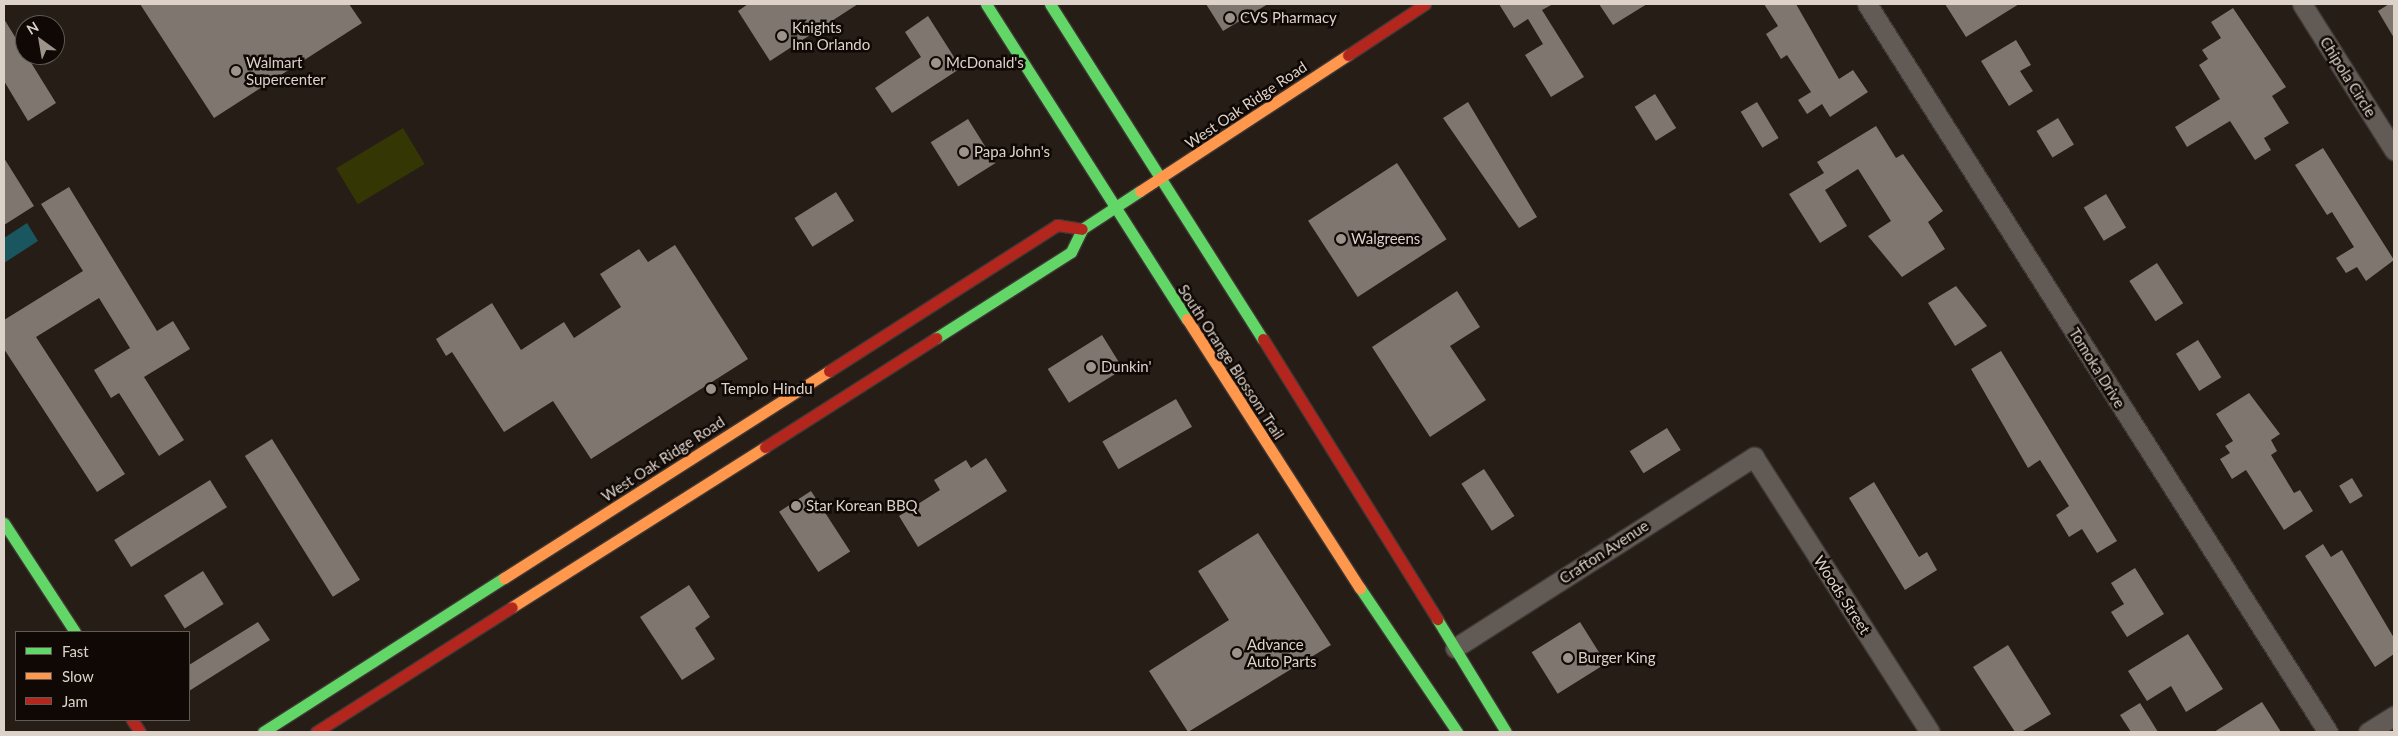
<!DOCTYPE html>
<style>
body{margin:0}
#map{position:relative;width:2398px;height:736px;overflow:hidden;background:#261d16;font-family:Lato,sans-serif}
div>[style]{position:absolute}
.green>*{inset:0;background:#343703;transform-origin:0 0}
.water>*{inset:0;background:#1a565f}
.building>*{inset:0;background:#7f7670;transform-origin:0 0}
.roads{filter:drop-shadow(1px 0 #3f3834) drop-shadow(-1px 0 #3f3834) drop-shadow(0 1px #3f3834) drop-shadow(0 -1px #3f3834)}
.street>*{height:19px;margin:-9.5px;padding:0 9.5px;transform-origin:9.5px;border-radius:9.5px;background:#625a55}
.fast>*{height:11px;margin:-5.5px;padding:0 5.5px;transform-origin:5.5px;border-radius:5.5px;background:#63d668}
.slow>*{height:11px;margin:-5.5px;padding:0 5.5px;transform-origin:5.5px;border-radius:5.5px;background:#ff974d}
.jam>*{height:11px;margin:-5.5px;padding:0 5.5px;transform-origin:5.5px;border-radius:5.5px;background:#b3261e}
.dots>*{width:14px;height:14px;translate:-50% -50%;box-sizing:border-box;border:2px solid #0f0804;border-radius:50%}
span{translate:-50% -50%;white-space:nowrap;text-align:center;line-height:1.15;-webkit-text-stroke:5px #0f0804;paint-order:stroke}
.poi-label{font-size:15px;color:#ddd2ca}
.left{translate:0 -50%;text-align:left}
.street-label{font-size:15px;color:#ddd2ca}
.frame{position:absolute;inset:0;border:5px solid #ddd2ca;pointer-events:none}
.legend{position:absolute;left:15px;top:631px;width:175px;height:90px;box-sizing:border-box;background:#0f0804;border:1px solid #615953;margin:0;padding:6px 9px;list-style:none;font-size:15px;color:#ddd2ca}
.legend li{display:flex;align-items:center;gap:10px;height:25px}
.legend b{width:25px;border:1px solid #615953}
.north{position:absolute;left:15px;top:15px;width:50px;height:50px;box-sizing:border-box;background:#0f0804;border:1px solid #615953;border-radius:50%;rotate:328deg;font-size:14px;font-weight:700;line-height:20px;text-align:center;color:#ddd2ca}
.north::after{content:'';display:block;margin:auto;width:18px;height:22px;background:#9d938b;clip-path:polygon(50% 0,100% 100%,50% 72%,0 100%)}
</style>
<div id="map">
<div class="green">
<div style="left:403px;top:128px;width:42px;height:78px;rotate:59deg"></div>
</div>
<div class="water">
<div style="clip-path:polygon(27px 223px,38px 241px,4px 263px,4px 238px)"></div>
</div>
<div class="building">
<div style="clip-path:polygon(140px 4px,349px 4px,362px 23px,214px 118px)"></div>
<div style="clip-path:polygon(748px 4px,858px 4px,770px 61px,738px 11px)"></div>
<div style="clip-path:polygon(1206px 4px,1268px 4px,1223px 31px)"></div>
<div style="clip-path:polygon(1499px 4px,1553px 4px,1542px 10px,1584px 77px,1551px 97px,1525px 55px,1543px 44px,1528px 19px,1514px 28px)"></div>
<div style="clip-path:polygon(1599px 4px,1647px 4px,1613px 25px)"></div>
<div style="clip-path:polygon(1764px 4px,1796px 4px,1839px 79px,1853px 70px,1868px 92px,1830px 117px,1822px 104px,1807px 114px,1798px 100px,1811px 92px,1787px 55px,1781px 59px,1766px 34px,1778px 26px)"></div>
<div style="clip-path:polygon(1945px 4px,2019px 4px,1966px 37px)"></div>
<div style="clip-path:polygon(2389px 4px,2394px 4px,2394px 38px,2378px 11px)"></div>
<div style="clip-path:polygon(2233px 8px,2286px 87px,2272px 96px,2289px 123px,2264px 138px,2271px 150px,2255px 160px,2230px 121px,2187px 147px,2175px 127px,2220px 99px,2199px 65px,2208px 59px,2202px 50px,2221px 38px,2211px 22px)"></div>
<div style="clip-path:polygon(928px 16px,961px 68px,892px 113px,875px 88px,921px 57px,905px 32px)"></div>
<div style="clip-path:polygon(4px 19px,56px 103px,28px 121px,4px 81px)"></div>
<div style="clip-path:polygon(2016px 40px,2031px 65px,2020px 71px,2033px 91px,2009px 106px,1981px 61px)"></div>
<div style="left:1655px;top:94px;width:40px;height:24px;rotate:58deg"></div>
<div style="clip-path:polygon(1468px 102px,1537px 217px,1519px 228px,1443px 118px)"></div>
<div style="left:1757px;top:102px;width:42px;height:19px;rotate:59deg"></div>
<div style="left:2058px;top:118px;width:31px;height:25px;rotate:59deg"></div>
<div style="left:968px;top:119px;width:52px;height:44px;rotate:58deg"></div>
<div style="clip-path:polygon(1876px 126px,1896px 158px,1903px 154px,1943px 211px,1928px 222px,1945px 249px,1902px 277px,1868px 236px,1891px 221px,1858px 169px,1825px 190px,1847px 226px,1820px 243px,1789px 194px,1824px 173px,1817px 162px)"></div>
<div style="clip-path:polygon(2323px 148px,2394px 260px,2366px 281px,2357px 267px,2346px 273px,2336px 258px,2354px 247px,2332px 212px,2327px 215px,2295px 165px)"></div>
<div style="clip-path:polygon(4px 158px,34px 206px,4px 225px)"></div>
<div style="left:1397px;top:163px;width:91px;height:106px;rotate:57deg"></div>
<div style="clip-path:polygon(69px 187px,157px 331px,173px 321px,190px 349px,144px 377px,184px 440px,159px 456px,119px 393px,111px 398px,94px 370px,130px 348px,99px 298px,36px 337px,125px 474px,97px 492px,4px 349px,4px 320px,83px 271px,41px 204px)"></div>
<div style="left:836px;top:192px;width:34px;height:49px;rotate:58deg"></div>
<div style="left:2106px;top:194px;width:39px;height:26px;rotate:59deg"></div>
<div style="clip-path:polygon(675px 245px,748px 359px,591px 459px,553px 401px,504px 432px,452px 352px,446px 356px,436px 339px,492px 303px,521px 350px,564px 322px,574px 338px,621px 307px,600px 274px,639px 249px,648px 262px)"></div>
<div style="left:2157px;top:263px;width:48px;height:33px;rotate:57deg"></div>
<div style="clip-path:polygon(1956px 286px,1987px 326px,1955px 346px,1928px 303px)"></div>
<div style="clip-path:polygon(1457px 291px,1480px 327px,1450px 346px,1486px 400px,1430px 437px,1372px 347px)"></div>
<div style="left:1102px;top:335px;width:40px;height:64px;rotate:58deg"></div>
<div style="left:2198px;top:340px;width:44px;height:26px;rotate:58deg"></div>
<div style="clip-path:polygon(2001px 351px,2117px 541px,2097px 553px,2082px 529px,2069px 537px,2056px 515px,2069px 506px,2040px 460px,2028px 468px,1971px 369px)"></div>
<div style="clip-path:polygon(2249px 393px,2280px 434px,2271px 440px,2277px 451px,2271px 455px,2294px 493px,2300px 490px,2313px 511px,2284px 530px,2246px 470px,2232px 479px,2220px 459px,2230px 453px,2225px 446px,2233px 441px,2216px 414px)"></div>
<div style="left:1176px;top:399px;width:32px;height:85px;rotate:60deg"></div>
<div style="left:1667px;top:428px;width:26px;height:44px;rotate:58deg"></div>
<div style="left:272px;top:439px;width:166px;height:32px;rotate:58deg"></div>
<div style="clip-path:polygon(986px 458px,1007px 491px,918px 547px,899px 516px,940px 490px,934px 480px,966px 460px,971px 468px)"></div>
<div style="left:1484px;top:469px;width:56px;height:27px;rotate:57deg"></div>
<div style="left:2352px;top:478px;width:21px;height:15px;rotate:59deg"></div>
<div style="left:210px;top:480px;width:32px;height:113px;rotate:58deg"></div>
<div style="clip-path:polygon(1874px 482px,1919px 557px,1927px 552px,1937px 570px,1905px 590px,1849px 498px)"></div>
<div style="left:811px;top:491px;width:72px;height:38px;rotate:57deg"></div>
<div style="clip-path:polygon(1258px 533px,1331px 645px,1188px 732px,1149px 671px,1229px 620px,1198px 571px)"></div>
<div style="clip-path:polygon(2323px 544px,2331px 557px,2342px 550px,2394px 638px,2394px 654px,2375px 667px,2305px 556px)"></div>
<div style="clip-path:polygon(2135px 568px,2164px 614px,2127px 637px,2111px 612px,2124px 604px,2111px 583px)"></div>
<div style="left:203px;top:571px;width:39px;height:46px;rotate:58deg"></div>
<div style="clip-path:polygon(689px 585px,710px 617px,695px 628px,715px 659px,682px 680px,640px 617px)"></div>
<div style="clip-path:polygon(258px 622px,270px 640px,189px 691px,189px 665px)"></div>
<div style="left:1580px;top:622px;width:49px;height:57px;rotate:58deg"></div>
<div style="clip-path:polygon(2188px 634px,2223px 689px,2186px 712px,2171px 686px,2147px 701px,2128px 671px)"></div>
<div style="clip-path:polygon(2008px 645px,2051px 714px,2021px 732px,2015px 732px,1973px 667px)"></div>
<div style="clip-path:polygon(2262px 702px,2281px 732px,2214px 732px)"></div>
<div style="clip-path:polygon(2140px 703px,2158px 732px,2131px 732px,2120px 715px)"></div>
</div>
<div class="roads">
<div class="street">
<div style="left:1867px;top:4px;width:862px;rotate:57.66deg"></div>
<div style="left:2302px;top:4px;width:173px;rotate:57.8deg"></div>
<div style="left:1455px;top:648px;width:355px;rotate:-32.6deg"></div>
<div style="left:1754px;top:457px;width:326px;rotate:57.4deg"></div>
<div style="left:2368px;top:732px;width:31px;rotate:-32deg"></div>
</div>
<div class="fast">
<div style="left:986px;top:4px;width:374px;rotate:57.5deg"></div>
<div style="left:1050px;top:4px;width:397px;rotate:57.6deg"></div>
<div style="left:936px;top:338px;width:160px;rotate:-32.5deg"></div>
<div style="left:1071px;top:252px;width:25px;rotate:-64deg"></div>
<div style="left:1082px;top:229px;width:69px;rotate:-33.2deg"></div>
<div style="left:4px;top:523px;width:130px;rotate:56.9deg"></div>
<div style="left:1360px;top:588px;width:174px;rotate:56deg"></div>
<div style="left:1437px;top:619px;width:132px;rotate:58.6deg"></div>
<div style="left:263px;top:732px;width:286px;rotate:-32.6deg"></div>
</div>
<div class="slow">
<div style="left:1140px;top:191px;width:249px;rotate:-33.2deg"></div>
<div style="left:1187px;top:319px;width:320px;rotate:57.3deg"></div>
<div style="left:504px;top:578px;width:385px;rotate:-32.5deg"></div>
<div style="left:512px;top:607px;width:299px;rotate:-32.3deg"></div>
</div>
<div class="jam">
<div style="left:1348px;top:55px;width:92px;rotate:-33.5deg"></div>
<div style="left:1263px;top:339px;width:330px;rotate:58.1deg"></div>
<div style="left:829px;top:371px;width:271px;rotate:-32.6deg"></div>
<div style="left:1057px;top:225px;width:25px;rotate:9deg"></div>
<div style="left:765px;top:447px;width:203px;rotate:-32.5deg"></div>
<div style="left:132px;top:720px;width:14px;rotate:56deg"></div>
<div style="left:316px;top:732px;width:232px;rotate:-32.5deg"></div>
</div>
</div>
<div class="dots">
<div style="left:1230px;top:18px;background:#9d938b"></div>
<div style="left:782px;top:36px;background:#9d938b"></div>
<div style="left:936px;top:63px;background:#9d938b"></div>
<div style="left:236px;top:71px;background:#9d938b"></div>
<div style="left:964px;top:152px;background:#9d938b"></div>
<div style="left:1341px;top:239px;background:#9d938b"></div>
<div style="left:1091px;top:367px;background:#9d938b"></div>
<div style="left:711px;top:389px;background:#9d938b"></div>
<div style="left:796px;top:506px;background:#9d938b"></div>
<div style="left:1237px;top:653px;background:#9d938b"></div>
<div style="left:1568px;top:658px;background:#9d938b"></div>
</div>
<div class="poi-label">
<span class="left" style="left:1240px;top:18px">CVS Pharmacy</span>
<span class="left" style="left:792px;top:36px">Knights<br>Inn Orlando</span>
<span class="left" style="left:246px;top:71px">Walmart<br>Supercenter</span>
<span class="left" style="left:946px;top:63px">McDonald's</span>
<span class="left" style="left:974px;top:152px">Papa John's</span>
<span class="left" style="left:1351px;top:239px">Walgreens</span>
<span class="left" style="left:1101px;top:367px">Dunkin'</span>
<span class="left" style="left:721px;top:389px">Templo Hindu</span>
<span class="left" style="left:806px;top:506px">Star Korean BBQ</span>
<span class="left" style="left:1247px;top:653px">Advance<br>Auto Parts</span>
<span class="left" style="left:1578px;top:658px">Burger King</span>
</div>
<div class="street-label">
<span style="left:2348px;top:77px;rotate:58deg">Chipola Circle</span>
<span style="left:1246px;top:105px;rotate:-34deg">West Oak Ridge Road</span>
<span style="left:1231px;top:362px;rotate:57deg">South Orange Blossom Trail</span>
<span style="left:2097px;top:368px;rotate:58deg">Tomoka Drive</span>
<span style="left:663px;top:459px;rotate:-33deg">West Oak Ridge Road</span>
<span style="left:1604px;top:552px;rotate:-33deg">Crafton Avenue</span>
<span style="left:1842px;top:595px;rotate:57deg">Woods Street</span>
</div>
<div class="frame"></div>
<ul class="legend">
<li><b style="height:6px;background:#63d668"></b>Fast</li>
<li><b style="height:6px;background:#ff974d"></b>Slow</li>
<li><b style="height:6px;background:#b3261e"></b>Jam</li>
</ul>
<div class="north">N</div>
</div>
